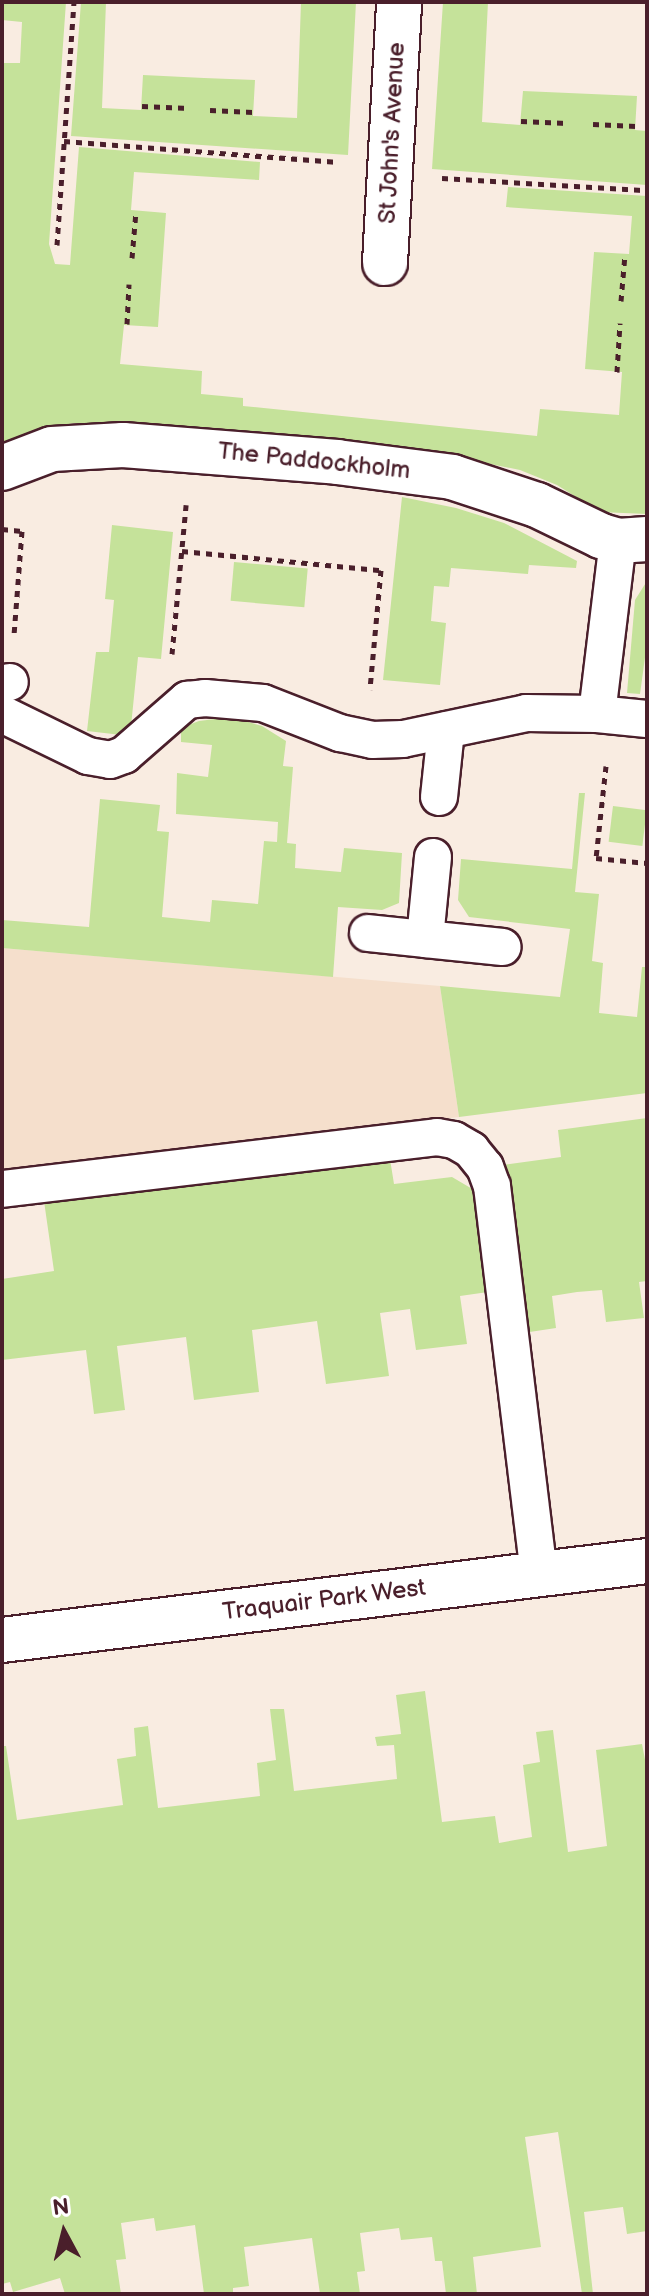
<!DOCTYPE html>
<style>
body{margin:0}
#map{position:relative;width:649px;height:2296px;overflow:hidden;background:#f9ece1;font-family:"Balsamiq Sans",sans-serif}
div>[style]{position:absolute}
.built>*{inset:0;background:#f5dfcc}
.green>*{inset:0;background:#c5e29a;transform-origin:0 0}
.path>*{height:5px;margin-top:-2.5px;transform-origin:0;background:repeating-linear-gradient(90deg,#4a1f2b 0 6px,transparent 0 12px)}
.roads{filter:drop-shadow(2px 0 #4a1f2b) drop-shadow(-2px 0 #4a1f2b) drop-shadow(0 2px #4a1f2b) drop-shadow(0 -2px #4a1f2b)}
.service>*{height:36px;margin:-18px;padding:0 18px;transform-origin:18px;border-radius:18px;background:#fff}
.minor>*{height:44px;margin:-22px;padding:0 22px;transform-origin:22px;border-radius:22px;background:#fff}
span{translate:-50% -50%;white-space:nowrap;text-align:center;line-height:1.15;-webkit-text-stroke:6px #fff;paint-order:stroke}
.street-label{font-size:24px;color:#4a1f2b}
.frame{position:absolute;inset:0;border:4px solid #4a1f2b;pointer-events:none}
.north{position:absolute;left:24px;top:2192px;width:80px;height:80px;-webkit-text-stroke:6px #fff;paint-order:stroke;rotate:353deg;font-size:22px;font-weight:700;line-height:32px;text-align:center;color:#4a1f2b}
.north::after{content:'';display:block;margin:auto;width:28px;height:36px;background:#4a1f2b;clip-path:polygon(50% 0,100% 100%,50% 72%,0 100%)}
</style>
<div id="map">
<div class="built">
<div style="clip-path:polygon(2px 948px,440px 986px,459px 1117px,2px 1173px)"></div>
</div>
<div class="green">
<div style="clip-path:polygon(2px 2px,66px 2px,49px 244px,55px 264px,70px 265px,79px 147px,260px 162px,259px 180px,134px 172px,131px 210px,166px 213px,158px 327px,124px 325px,120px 364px,202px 371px,201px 394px,243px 398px,243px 406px,537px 436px,540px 409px,619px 415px,622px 372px,585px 369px,594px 252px,629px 254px,632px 216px,506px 207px,508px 187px,647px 196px,647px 514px,600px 512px,557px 485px,520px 470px,440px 454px,216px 428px,75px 423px,37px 429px,2px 443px,2px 63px,20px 63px,22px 22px,2px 20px)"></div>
<div style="clip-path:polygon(81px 2px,106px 2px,102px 108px,141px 110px,143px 75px,204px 78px,255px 80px,253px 116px,297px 118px,301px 2px,356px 2px,348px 155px,71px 136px)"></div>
<div style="clip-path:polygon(443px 2px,488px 2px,482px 122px,520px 125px,523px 91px,637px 96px,635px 130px,647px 131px,647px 185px,432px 169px)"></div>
<div style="clip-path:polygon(402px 497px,456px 508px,504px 523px,577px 561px,576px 568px,529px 565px,528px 574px,451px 568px,449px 587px,434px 586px,431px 621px,446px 623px,440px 685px,383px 680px)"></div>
<div style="clip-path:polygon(112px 525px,173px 532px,161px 659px,138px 657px,130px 736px,87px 731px,96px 652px,109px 652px,114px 600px,105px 599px)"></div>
<div style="left:234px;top:562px;width:74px;height:39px;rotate:5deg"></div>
<div style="clip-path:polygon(647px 581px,647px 643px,640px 694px,627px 693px,635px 600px)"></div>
<div style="clip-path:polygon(231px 717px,262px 726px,286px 741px,283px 766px,293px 767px,287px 843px,296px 844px,295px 868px,341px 872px,344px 848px,402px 853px,399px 903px,382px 910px,338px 907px,333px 977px,2px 948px,2px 920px,89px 927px,100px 799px,160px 805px,157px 831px,169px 832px,162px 917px,210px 922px,212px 900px,258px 904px,264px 841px,277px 842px,278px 822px,176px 814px,177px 773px,208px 777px,212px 745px,181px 742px,181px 728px,199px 721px)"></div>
<div style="clip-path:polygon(579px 793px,585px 793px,575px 892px,599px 894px,592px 961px,603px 963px,599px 1013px,637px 1017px,642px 967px,647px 967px,647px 1093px,459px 1117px,440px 986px,560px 997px,570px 929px,469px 917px,458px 900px,461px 859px,572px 869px)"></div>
<div style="left:613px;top:806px;width:34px;height:36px;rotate:7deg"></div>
<div style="clip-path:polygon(647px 1118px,647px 1281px,639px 1282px,644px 1318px,606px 1322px,602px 1290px,577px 1292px,552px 1296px,556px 1328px,523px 1333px,502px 1165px,561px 1157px,558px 1130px)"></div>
<div style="clip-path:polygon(390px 1159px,394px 1184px,452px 1177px,474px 1190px,488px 1292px,460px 1296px,467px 1344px,416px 1350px,410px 1309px,380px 1313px,389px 1376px,326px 1384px,317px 1321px,252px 1330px,259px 1392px,194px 1400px,186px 1337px,117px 1346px,125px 1410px,94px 1414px,86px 1350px,2px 1360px,2px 1279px,54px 1271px,44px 1201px)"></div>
<div style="clip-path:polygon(425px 1691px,442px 1822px,495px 1816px,499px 1843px,532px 1837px,523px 1765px,540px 1762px,536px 1732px,553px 1730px,568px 1852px,607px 1846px,596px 1750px,642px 1744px,647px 1770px,647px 2231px,627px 2234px,623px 2207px,584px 2212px,593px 2294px,582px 2294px,558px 2132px,525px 2137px,541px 2247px,473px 2257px,477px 2294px,446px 2294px,442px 2261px,435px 2261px,432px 2237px,401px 2240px,399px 2228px,360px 2233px,365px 2271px,357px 2272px,360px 2294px,320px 2294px,312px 2238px,244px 2247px,249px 2286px,233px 2288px,233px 2294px,204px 2294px,195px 2225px,156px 2231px,154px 2218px,121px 2223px,126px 2259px,116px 2260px,121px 2294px,65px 2294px,60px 2278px,13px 2292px,10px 2282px,2px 2284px,2px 1746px,6px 1746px,17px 1820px,123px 1805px,117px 1759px,136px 1756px,134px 1728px,148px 1726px,158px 1808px,260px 1796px,257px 1763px,276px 1760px,270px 1709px,284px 1709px,294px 1791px,397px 1779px,394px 1745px,377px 1746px,375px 1737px,401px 1734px,396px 1695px)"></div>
</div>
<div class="path">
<div style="left:142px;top:106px;width:47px;rotate:2.4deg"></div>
<div style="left:210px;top:110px;width:43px;rotate:2.7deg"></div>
<div style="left:521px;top:121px;width:46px;rotate:2.5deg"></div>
<div style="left:593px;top:124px;width:43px;rotate:2.7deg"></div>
<div style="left:64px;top:141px;width:275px;rotate:4.4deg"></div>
<div style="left:442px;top:178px;width:205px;rotate:3.4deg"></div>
<div style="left:57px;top:245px;width:244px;rotate:-86deg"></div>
<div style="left:132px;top:258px;width:47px;rotate:-85.1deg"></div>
<div style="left:621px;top:301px;width:47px;rotate:-85.1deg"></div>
<div style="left:127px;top:324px;width:40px;rotate:-87.1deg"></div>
<div style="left:617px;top:372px;width:49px;rotate:-86.5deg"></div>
<div style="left:2px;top:529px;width:20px;rotate:6deg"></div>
<div style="left:22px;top:531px;width:103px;rotate:94.4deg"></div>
<div style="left:182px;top:551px;width:200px;rotate:5.5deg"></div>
<div style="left:381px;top:570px;width:120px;rotate:95.3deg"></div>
<div style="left:172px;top:654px;width:150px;rotate:-84.6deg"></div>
<div style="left:606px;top:766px;width:93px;rotate:96.2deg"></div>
<div style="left:596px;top:858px;width:51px;rotate:5.6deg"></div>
</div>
<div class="roads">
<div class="service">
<div style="left:2px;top:684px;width:8px;rotate:-14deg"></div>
<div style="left:2px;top:714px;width:96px;rotate:26deg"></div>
<div style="left:88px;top:756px;width:22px;rotate:10deg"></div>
<div style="left:110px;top:760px;width:15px;rotate:-20deg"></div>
<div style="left:124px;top:755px;width:84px;rotate:-41.1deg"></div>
<div style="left:187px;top:700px;width:18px;rotate:-6deg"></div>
<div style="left:205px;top:698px;width:58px;rotate:4.9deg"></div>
<div style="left:263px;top:703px;width:83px;rotate:21.3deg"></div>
<div style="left:340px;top:733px;width:33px;rotate:12deg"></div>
<div style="left:372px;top:740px;width:31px;rotate:-2deg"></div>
<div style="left:403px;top:739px;width:126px;rotate:-11.9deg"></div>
<div style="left:526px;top:713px;width:71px;rotate:0.8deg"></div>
<div style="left:597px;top:714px;width:174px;rotate:-83.1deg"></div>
<div style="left:597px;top:714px;width:50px;rotate:5.7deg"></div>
<div style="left:439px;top:797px;width:67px;rotate:-84deg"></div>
<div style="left:433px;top:857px;width:82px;rotate:95.6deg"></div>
<div style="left:425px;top:939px;width:78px;rotate:5.9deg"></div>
<div style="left:368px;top:933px;width:57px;rotate:6deg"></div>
<div style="left:2px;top:1189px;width:438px;rotate:-6.8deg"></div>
<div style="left:437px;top:1137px;width:17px;rotate:10deg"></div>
<div style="left:454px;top:1140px;width:20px;rotate:30deg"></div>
<div style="left:471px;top:1150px;width:22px;rotate:51deg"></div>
<div style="left:485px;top:1167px;width:20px;rotate:70deg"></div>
<div style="left:492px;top:1186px;width:391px;rotate:83.1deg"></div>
</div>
<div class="minor">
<div style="left:385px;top:263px;width:261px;rotate:-86.9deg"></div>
<div style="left:2px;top:468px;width:53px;rotate:-20.8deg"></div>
<div style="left:52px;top:449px;width:71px;rotate:-3.2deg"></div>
<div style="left:123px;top:445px;width:215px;rotate:4.5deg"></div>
<div style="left:337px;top:462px;width:116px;rotate:7.4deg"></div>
<div style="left:452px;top:477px;width:89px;rotate:18.2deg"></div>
<div style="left:537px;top:505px;width:71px;rotate:25.8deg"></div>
<div style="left:601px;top:536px;width:18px;rotate:16deg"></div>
<div style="left:618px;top:541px;width:29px;rotate:-4deg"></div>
<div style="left:2px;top:1640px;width:650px;rotate:-6.98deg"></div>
</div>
</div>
<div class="street-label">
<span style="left:392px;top:133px;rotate:-87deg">St John's Avenue</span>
<span style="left:314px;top:461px;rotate:6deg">The Paddockholm</span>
<span style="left:324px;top:1600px;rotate:-7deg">Traquair Park West</span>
</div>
<div class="frame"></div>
<div class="north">N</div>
</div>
